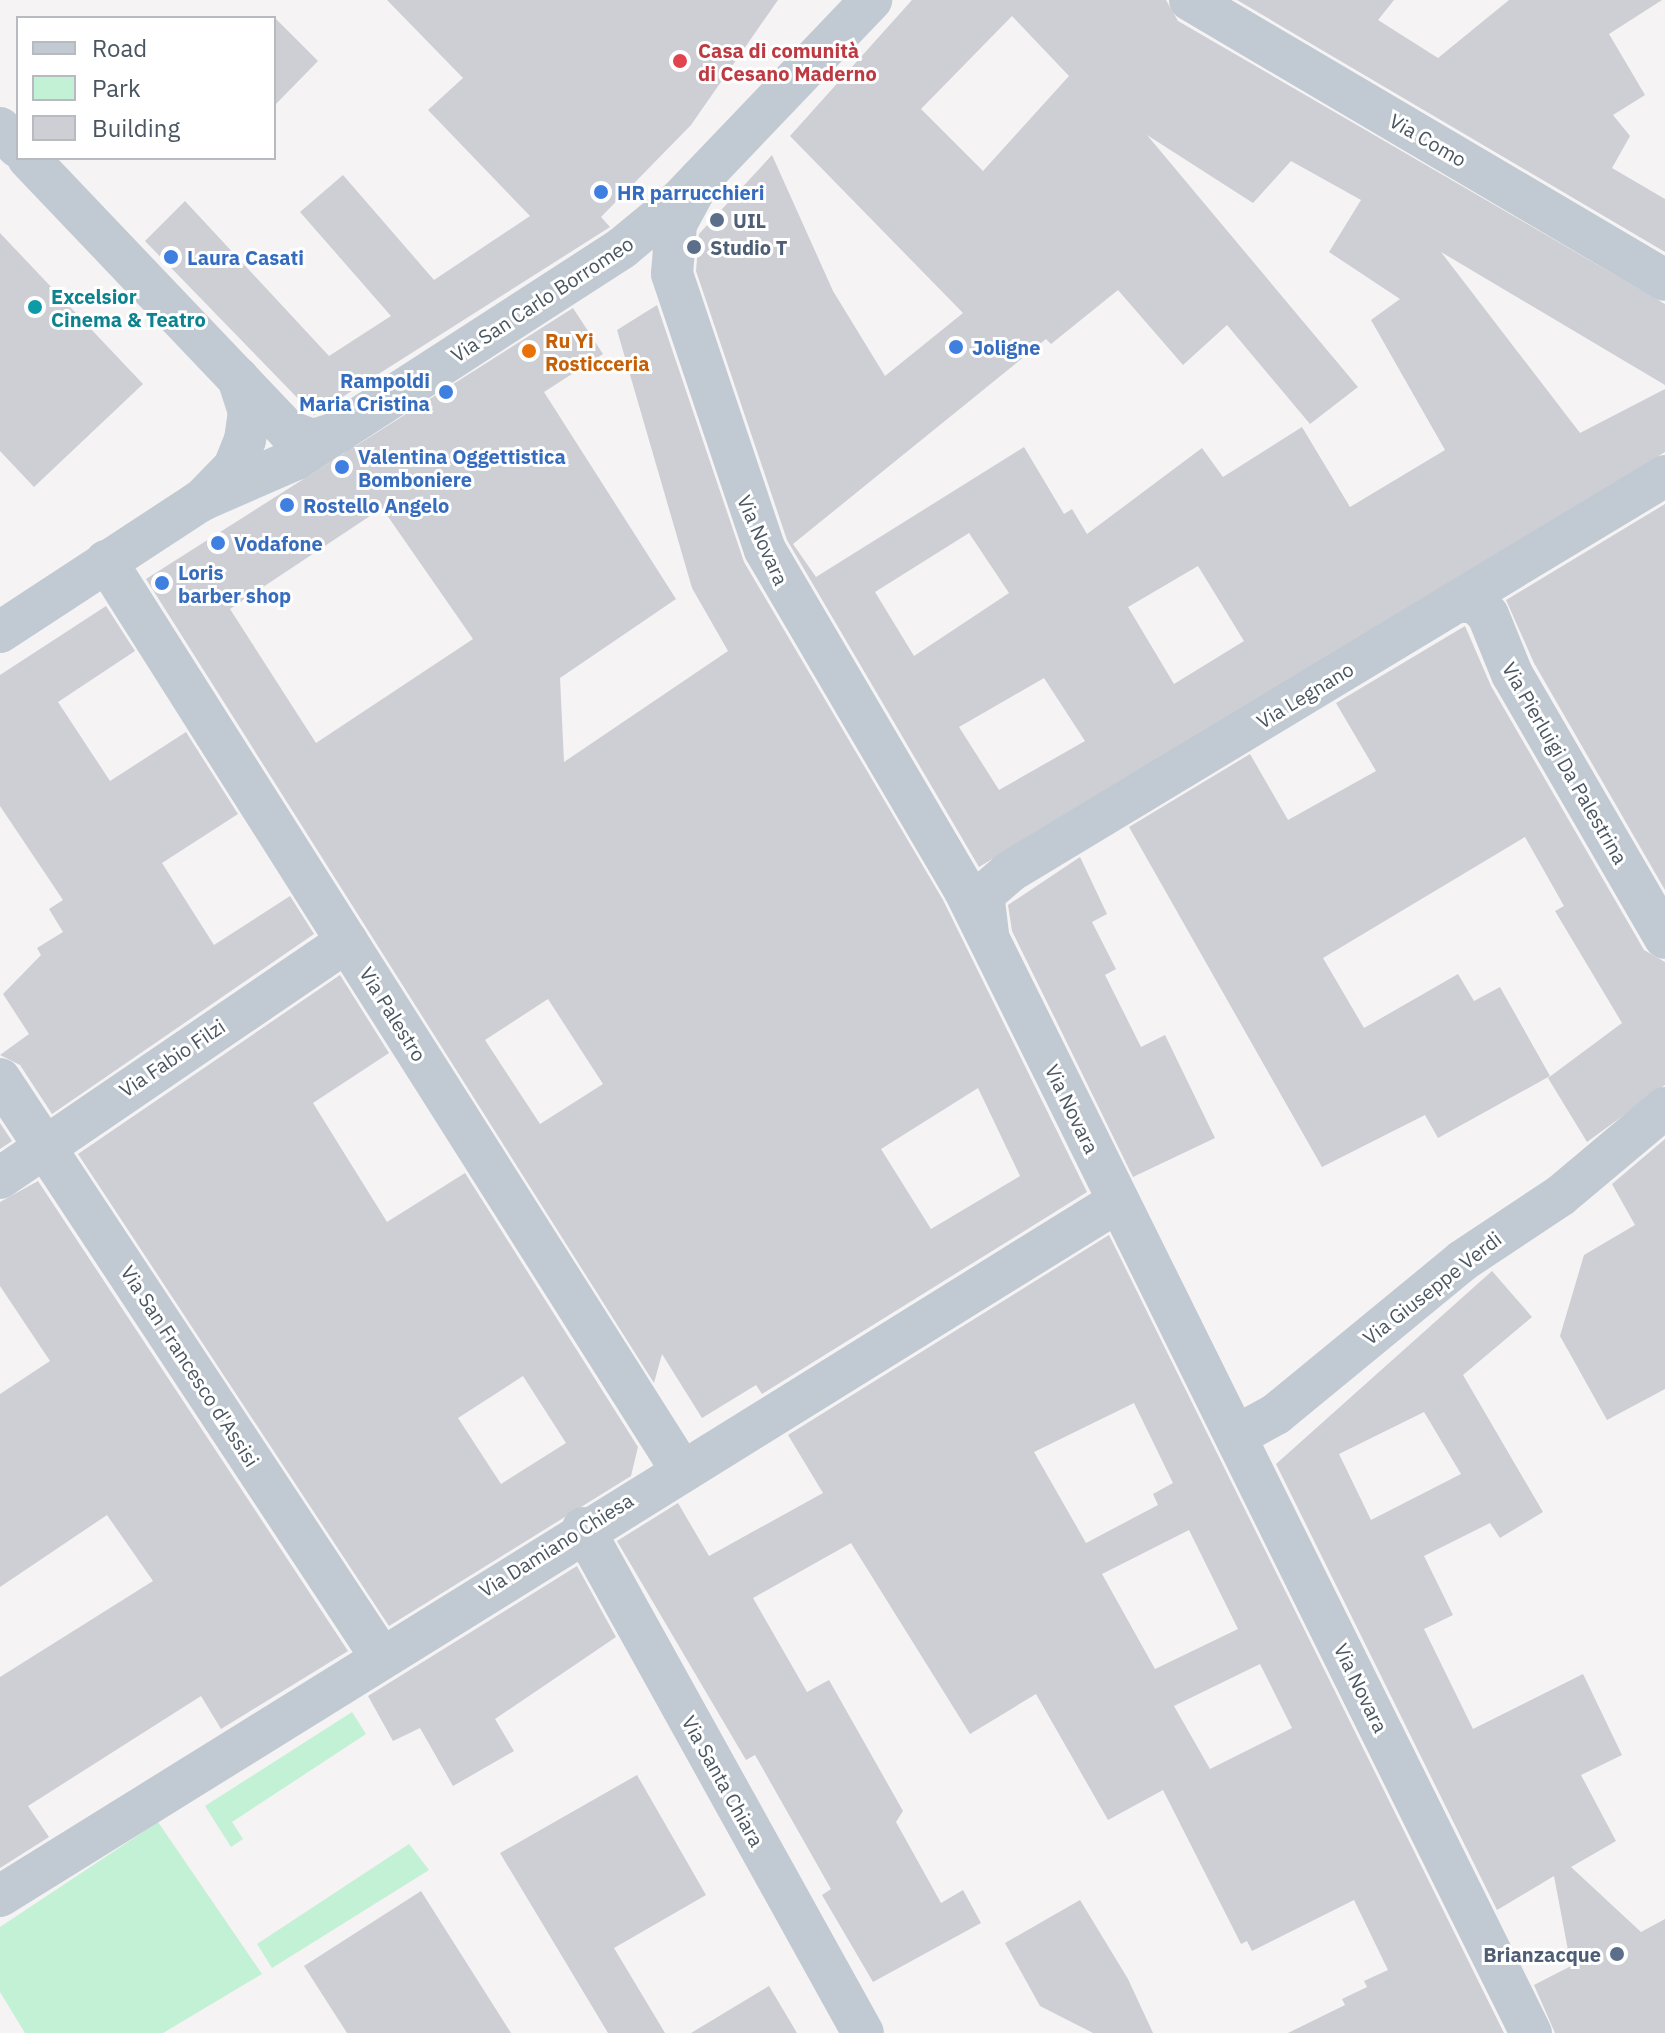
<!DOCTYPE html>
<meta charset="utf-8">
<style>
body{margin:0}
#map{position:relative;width:1665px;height:2033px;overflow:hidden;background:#f5f3f3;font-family:"IBM Plex Sans",sans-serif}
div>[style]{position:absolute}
.green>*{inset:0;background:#c3f1d5}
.building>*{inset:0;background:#cdcfd5}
.minor>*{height:42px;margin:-21px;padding:0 21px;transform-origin:21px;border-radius:21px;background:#c1cad2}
.dots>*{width:22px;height:22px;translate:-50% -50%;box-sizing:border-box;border:4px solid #fff;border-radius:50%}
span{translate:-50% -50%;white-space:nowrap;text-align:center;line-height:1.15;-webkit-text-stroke:6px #fff;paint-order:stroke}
.health-label{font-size:20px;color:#be3a42;font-weight:700}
.left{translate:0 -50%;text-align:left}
.street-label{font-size:20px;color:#4a5661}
.shop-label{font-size:20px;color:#366cbe;font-weight:700}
.right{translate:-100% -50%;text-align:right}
.service-label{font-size:20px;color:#4e5e75;font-weight:700}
.culture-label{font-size:20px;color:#0d838f;font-weight:700}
.food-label{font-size:20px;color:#c56008;font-weight:700}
.legend{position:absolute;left:16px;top:16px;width:260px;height:144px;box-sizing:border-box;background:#fff;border:2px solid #b7bbc0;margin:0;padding:10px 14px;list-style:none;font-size:24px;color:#4a5661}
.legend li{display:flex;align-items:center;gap:16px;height:40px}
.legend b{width:40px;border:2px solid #b7bbc0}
</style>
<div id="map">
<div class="green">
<div style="clip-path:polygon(352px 1712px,366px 1734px,232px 1822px,243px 1839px,231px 1847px,205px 1806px)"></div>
<div style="clip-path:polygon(158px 1822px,262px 1974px,163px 2033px,25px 2033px,0 1992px,0 1927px)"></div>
<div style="clip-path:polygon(409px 1844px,429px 1870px,272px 1968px,257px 1944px)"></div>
</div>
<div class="building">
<div style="clip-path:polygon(387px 0,778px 0,691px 125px,601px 217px,610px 227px,314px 415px,145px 241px,185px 201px,329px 356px,391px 316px,300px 212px,343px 175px,434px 280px,530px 216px,428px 110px,463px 78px)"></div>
<div style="clip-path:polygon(evenodd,912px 0,1166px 0,1178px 21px,1665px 304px,1665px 385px,1441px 252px,1580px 433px,1665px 389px,1665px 452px,979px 867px,787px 540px,696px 271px,699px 234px,772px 155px,833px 291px,885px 376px,963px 313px,790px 136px,912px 0,1012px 16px,1069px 76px,983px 171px,921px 109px,1012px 16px,912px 0,1147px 135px,1253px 203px,1291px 161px,1361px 200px,1329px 252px,1400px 299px,1371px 320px,1445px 450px,1350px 507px,1302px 427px,1223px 477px,1202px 448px,1087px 534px,1072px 509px,1064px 514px,1024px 447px,816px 577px,793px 544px,1046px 339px,1051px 344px,1118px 290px,1183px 365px,1227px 325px,1310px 424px,1358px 387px,1147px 135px,912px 0,969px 533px,1009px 593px,914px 656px,875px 592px,969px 533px,912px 0,1198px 566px,1244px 641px,1174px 684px,1128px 607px,1198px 566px,912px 0,1044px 678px,1085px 741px,999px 790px,959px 727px,1044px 678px)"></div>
<div style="clip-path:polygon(1237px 0,1394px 0,1378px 20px,1438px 58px,1509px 0,1662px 0,1609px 34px,1645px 95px,1613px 115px,1630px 136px,1612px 168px,1665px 199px,1665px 252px)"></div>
<div style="clip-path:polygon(274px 17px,318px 61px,274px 106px)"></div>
<div style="clip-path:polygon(0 233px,143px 384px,34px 487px,0 451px)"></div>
<div style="clip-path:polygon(evenodd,657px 305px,744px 562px,943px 900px,1087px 1192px,762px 1394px,756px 1385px,702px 1418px,662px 1354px,654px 1383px,146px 579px,573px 308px,603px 354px,544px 392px,676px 599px,560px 678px,564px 762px,728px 651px,692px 588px,617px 330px,657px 305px,382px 508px,473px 639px,316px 743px,230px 609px,382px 508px,657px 305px,548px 999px,603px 1084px,540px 1124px,485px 1040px,548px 999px,657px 305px,978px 1088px,1020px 1176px,931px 1229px,881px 1149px,978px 1088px)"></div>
<div style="clip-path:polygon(1665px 504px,1665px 890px,1534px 663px,1506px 600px)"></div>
<div style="clip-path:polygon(106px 606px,135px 651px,58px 702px,110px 781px,186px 732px,238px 814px,162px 863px,214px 945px,290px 896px,314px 934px,52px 1114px,20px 1065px,0 1055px,29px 1034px,3px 994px,41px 955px,37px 948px,63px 932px,49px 909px,63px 900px,0 806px,0 675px)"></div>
<div style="clip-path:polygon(1465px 626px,1491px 686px,1644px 950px,1665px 962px,1665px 1085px,1587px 1142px,1548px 1078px,1622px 1023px,1555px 911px,1564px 906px,1525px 837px,1323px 958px,1364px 1028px,1458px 974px,1474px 1001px,1500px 987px,1550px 1076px,1438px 1138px,1425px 1115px,1322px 1167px,1129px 827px,1250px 754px,1288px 820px,1376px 771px,1336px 703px)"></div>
<div style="clip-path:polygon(1080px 857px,1107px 914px,1092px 922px,1116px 969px,1105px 975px,1141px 1047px,1165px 1035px,1215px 1138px,1133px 1177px,1012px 931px,1008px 905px)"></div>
<div style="clip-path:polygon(evenodd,340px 975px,389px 1053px,313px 1103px,359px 1177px,387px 1222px,465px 1173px,638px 1447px,631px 1476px,389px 1626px,78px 1154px,340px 975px,523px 1376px,566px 1443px,501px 1484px,458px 1418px,523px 1376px)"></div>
<div style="clip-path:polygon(0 1123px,12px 1141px,0 1149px)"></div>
<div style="clip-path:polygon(1665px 1139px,1665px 1389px,1607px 1420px,1560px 1336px,1584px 1255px,1635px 1225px,1612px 1184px)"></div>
<div style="clip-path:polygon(38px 1181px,348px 1651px,221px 1729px,201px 1696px,28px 1806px,49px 1837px,0 1868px,0 1677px,153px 1581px,107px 1515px,0 1587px,0 1394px,50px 1361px,0 1286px,0 1202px)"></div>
<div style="clip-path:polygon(evenodd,1109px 1235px,1504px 2033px,1288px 2033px,1345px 2005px,1342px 1999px,1367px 1987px,1364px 1981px,1388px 1970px,1354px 1900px,1252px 1951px,1247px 1941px,1241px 1944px,1163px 1790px,1108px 1820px,1036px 1694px,970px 1734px,851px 1543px,753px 1598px,807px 1692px,829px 1680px,903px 1811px,896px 1822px,941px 1903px,963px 1890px,981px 1923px,873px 1982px,822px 1895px,831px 1889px,755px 1755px,746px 1760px,617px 1541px,678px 1503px,709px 1556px,823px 1493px,788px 1435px,1109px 1235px,1134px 1403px,1173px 1483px,1153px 1494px,1158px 1505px,1086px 1543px,1034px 1452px,1134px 1403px,1109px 1235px,1189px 1530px,1238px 1629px,1155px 1669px,1102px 1574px,1189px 1530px,1109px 1235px,1260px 1664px,1292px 1728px,1210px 1769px,1174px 1706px,1260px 1664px)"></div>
<div style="clip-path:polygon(evenodd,1492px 1271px,1532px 1317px,1463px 1375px,1543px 1512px,1500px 1538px,1490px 1523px,1424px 1556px,1453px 1615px,1424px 1629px,1473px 1729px,1583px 1674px,1622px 1755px,1581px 1775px,1616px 1841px,1571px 1867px,1641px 1932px,1665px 1919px,1665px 2033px,1555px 2033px,1534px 1985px,1571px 1966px,1554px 1876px,1497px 1910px,1276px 1464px,1492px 1271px,1424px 1412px,1461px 1474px,1371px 1520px,1339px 1454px,1424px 1412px)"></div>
<div style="clip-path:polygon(577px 1566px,616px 1637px,495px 1719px,514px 1751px,453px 1786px,420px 1728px,393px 1741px,368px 1696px)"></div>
<div style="clip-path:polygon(637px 1775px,706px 1895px,614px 1948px,665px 2033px,608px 2033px,500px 1853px)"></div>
<div style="clip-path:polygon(421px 1891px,485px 1992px,511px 2033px,347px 2033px,304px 1966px)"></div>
<div style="clip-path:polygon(1080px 1900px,1128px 1979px,1153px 2033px,1093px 2033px,1040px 2006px,1005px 1943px)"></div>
<div style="clip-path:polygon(769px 1986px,797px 2033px,691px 2033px)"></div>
</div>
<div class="minor">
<div style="left:1190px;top:0;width:551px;rotate:30.52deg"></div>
<div style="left:0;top:128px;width:26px;rotate:47deg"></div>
<div style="left:28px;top:158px;width:377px;rotate:46.4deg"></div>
<div style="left:288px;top:431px;width:27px;rotate:20deg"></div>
<div style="left:313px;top:440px;width:27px;rotate:-17deg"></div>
<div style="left:701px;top:178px;width:52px;rotate:118.5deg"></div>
<div style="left:676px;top:224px;width:50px;rotate:94.6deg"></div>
<div style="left:672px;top:274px;width:291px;rotate:71.4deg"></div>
<div style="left:765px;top:550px;width:393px;rotate:59.6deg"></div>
<div style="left:964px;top:889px;width:1277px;rotate:63.64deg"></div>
<div style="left:201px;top:501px;width:47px;rotate:-45.9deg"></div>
<div style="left:234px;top:467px;width:29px;rotate:-68deg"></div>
<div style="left:245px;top:440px;width:28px;rotate:-82deg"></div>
<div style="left:249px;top:412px;width:36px;rotate:-108deg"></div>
<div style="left:106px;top:561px;width:1073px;rotate:57.67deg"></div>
<div style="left:1460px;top:602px;width:15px"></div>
<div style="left:1475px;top:602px;width:18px;rotate:45deg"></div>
<div style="left:1488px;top:615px;width:64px;rotate:67.9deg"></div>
<div style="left:1512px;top:674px;width:305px;rotate:59.9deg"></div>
<div style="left:0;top:632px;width:239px;rotate:-33.2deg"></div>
<div style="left:200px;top:501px;width:105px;rotate:-23.6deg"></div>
<div style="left:296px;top:459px;width:388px;rotate:-32.9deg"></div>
<div style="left:622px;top:248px;width:75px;rotate:-39.6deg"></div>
<div style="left:680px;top:200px;width:277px;rotate:-46.3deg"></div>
<div style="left:988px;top:934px;width:39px;rotate:-97deg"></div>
<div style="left:983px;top:895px;width:35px;rotate:-41deg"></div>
<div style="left:1009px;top:872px;width:766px;rotate:-31.12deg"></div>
<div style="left:0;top:1079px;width:689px;rotate:56.61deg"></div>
<div style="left:0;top:1178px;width:420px;rotate:-34.3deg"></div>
<div style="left:1236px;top:1436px;width:46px;rotate:-28.8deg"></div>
<div style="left:1276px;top:1414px;width:241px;rotate:-39.4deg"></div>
<div style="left:1462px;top:1261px;width:118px;rotate:-33.6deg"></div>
<div style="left:1560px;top:1196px;width:137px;rotate:-40deg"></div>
<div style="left:583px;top:1528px;width:577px;rotate:60.99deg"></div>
<div style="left:0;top:1896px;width:1315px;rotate:-31.85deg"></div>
</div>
<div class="dots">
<div style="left:680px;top:61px;background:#e0444e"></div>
<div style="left:601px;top:192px;background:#3f7fe0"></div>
<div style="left:717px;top:220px;background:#5c6f8a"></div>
<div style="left:694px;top:247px;background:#5c6f8a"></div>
<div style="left:171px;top:257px;background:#3f7fe0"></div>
<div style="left:35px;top:307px;background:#0f9aa8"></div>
<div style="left:956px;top:347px;background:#3f7fe0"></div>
<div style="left:529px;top:351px;background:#e8710a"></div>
<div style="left:446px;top:392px;background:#3f7fe0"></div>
<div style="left:342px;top:467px;background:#3f7fe0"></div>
<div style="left:287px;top:505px;background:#3f7fe0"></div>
<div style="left:218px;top:543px;background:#3f7fe0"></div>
<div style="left:162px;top:583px;background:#3f7fe0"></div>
<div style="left:1617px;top:1954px;background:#5c6f8a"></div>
</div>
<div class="health-label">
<span class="left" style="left:698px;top:62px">Casa di comunità<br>di Cesano Maderno</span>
</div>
<div class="street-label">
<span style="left:1428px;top:140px;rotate:30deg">Via Como</span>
<span style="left:542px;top:299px;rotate:-33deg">Via San Carlo Borromeo</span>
<span style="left:763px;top:540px;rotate:66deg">Via Novara</span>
<span style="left:1305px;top:695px;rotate:-31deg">Via Legnano</span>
<span style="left:1565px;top:763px;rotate:60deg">Via Pierluigi Da Palestrina</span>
<span style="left:393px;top:1014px;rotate:58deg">Via Palestro</span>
<span style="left:172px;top:1058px;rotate:-34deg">Via Fabio Filzi</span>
<span style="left:1072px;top:1109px;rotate:64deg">Via Novara</span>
<span style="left:1432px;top:1288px;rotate:-38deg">Via Giuseppe Verdi</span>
<span style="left:190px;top:1366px;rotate:57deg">Via San Francesco d'Assisi</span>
<span style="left:556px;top:1545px;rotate:-32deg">Via Damiano Chiesa</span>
<span style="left:1361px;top:1688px;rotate:64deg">Via Novara</span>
<span style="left:723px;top:1781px;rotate:61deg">Via Santa Chiara</span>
</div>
<div class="shop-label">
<span class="left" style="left:617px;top:192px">HR parrucchieri</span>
<span class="left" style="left:187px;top:257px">Laura Casati</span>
<span class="left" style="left:972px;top:347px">Joligne</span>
<span class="right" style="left:430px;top:392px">Rampoldi<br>Maria Cristina</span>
<span class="left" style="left:358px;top:468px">Valentina Oggettistica<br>Bomboniere</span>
<span class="left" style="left:303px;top:505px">Rostello Angelo</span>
<span class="left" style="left:234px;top:543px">Vodafone</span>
<span class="left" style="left:178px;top:584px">Loris<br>barber shop</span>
</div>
<div class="service-label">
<span class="left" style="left:733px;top:220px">UIL</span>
<span class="left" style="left:710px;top:247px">Studio T</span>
<span class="right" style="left:1601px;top:1954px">Brianzacque</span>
</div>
<div class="culture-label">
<span class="left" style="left:51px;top:308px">Excelsior<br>Cinema &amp; Teatro</span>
</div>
<div class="food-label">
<span class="left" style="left:545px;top:352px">Ru Yi<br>Rosticceria</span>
</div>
<ul class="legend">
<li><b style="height:10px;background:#c1cad2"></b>Road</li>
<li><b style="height:22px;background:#c3f1d5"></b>Park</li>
<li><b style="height:22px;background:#cdcfd5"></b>Building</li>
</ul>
</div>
